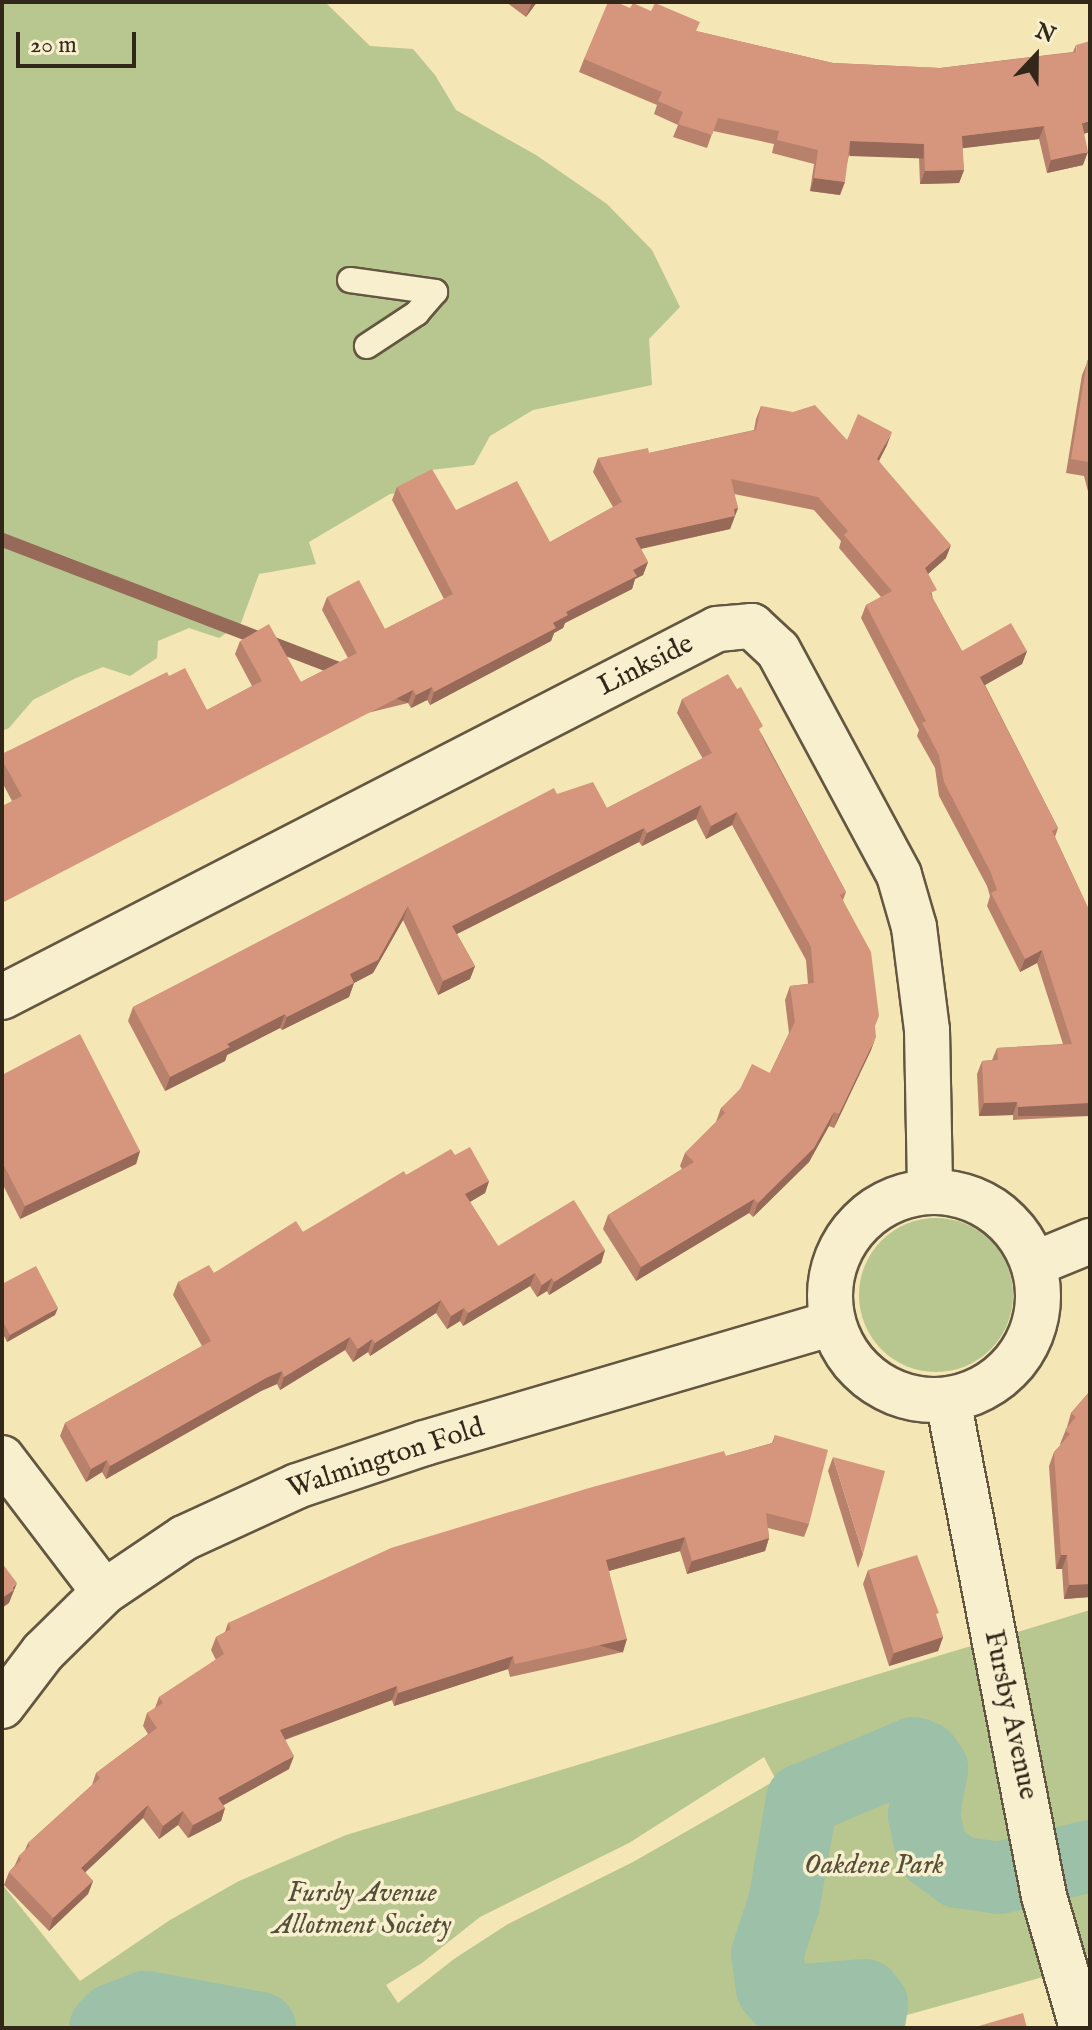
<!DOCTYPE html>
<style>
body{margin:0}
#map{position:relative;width:1092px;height:2030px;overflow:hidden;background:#f5e6b5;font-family:"IM FELL English",serif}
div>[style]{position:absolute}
.green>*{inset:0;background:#b8c690}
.round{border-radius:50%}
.river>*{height:72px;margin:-36px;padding:0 36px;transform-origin:36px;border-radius:36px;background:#9dc0a8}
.roads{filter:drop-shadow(2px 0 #645741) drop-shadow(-2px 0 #645741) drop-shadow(0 2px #645741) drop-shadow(0 -2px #645741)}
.service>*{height:24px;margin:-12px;padding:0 12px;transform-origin:12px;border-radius:12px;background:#f8efcf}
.minor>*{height:44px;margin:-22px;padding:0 22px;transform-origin:22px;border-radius:22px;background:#f8efcf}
.minor>.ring{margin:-22px;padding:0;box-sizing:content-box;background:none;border:44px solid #f8efcf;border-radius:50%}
.wall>*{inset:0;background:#b8816c}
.shaded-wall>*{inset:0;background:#966958;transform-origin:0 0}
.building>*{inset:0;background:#d6967e}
span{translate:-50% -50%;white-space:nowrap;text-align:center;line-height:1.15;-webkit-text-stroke:7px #f8efcf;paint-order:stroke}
.street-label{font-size:28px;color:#33271a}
.park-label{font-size:28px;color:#544f38;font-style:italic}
.frame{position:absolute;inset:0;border:4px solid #33271a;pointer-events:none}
.north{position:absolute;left:996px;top:16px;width:80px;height:80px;-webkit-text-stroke:6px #f8efcf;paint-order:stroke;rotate:22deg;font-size:22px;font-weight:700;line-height:32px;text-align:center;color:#33271a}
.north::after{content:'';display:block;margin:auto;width:28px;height:36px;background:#33271a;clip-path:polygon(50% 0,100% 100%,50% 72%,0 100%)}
.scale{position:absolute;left:16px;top:32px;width:120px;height:36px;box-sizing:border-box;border:4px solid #33271a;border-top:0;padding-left:10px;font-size:24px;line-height:28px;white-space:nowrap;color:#33271a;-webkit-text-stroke:6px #f8efcf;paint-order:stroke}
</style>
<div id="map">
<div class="green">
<div style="clip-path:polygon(2px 2px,325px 2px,370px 46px,413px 49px,435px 75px,456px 110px,536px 155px,607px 204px,652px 250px,680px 307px,649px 339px,652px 385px,533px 410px,490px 436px,474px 465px,431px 470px,414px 492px,390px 494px,309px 542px,316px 564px,259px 574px,241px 623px,219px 638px,189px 628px,158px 641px,157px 658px,130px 676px,103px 667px,76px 678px,33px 700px,9px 728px,2px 731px)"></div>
<div class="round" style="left:859px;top:1218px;width:154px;height:154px"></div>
<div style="clip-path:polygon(evenodd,1090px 1610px,1090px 1953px,1078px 1962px,1028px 1918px,1043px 1977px,882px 2022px,879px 2028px,2px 2028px,2px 1884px,80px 1981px,170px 1920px,239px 1881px,346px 1835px,1090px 1610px,764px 1757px,776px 1780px,633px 1862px,508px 1924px,454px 1959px,398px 2003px,386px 1985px,422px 1963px,480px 1917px,629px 1843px,764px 1757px)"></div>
</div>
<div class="river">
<div style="left:105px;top:2028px;width:13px;rotate:-45deg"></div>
<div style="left:114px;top:2019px;width:34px;rotate:-21deg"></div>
<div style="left:146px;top:2007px;width:116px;rotate:10.4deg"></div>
<div style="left:864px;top:2028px;width:6px;rotate:-39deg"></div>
<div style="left:869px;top:2024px;width:20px;rotate:-81deg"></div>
<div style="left:872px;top:2004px;width:11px;rotate:-128deg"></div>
<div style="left:865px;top:1995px;width:73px;rotate:175.3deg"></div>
<div style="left:792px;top:2001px;width:12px;rotate:-166deg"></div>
<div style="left:780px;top:1998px;width:13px;rotate:-129deg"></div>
<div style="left:772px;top:1988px;width:34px;rotate:-98deg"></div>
<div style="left:767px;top:1954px;width:54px;rotate:-71.6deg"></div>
<div style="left:784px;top:1903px;width:105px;rotate:-80.1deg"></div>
<div style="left:802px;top:1800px;width:121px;rotate:-22.8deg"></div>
<div style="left:914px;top:1753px;width:11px;rotate:22deg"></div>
<div style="left:924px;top:1757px;width:14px;rotate:54deg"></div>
<div style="left:932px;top:1768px;width:48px;rotate:99.7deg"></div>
<div style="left:924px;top:1815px;width:38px;rotate:78deg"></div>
<div style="left:932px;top:1852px;width:34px;rotate:37deg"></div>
<div style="left:959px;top:1872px;width:40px;rotate:8.5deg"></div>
<div style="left:999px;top:1878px;width:94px;rotate:-13.6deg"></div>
</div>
<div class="roads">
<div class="service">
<div style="left:350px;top:280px;width:86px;rotate:8deg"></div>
<div style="left:435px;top:292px;width:28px;rotate:131deg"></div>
<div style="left:417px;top:313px;width:60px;rotate:146.6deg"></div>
</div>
<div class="minor">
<div style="left:2px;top:997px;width:804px;rotate:-27.23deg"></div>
<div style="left:717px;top:629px;width:35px;rotate:-5deg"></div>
<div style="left:752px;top:626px;width:35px;rotate:43deg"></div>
<div style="left:778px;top:650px;width:255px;rotate:61.7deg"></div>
<div style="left:899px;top:875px;width:54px;rotate:73.9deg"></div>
<div style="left:914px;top:927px;width:104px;rotate:82.8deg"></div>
<div style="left:927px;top:1030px;width:161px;rotate:88.9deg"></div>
<div class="ring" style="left:830px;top:1192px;width:164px;height:164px"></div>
<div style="left:1034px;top:1264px;width:61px;rotate:-22.3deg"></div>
<div style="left:948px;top:1400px;width:505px;rotate:79.05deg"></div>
<div style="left:1044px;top:1896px;width:137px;rotate:73.9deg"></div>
<div style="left:2px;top:1458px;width:168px;rotate:52.7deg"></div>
<div style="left:2px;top:1706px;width:68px;rotate:-52.8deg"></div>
<div style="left:43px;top:1652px;width:86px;rotate:-44.5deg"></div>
<div style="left:104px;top:1592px;width:97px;rotate:-34deg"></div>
<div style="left:184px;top:1538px;width:124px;rotate:-24.7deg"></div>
<div style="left:297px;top:1486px;width:135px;rotate:-18.6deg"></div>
<div style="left:425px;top:1443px;width:425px;rotate:-16.4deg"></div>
</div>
</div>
<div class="wall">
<div style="clip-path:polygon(506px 2px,537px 2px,526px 17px)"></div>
<div style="clip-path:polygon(630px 8px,696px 31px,833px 63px,940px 68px,1073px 52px,1076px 45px,1084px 134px,1083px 165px,1047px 173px,1039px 139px,962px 148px,964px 170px,959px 183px,920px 184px,919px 158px,849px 155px,840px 195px,810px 191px,814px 164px,772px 153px,774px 144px,713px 131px,707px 148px,673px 137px,678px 125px,654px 114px,657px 105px,579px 72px,584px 59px)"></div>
<div style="clip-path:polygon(1090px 356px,1090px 499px,1084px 476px,1066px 473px,1082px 375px)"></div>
<div style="clip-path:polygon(761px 406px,847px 440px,887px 445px,879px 461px,946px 558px,928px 574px,933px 599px,962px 651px,1027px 651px,1022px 664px,985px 685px,1058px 828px,1055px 837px,1090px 912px,1090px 1116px,1013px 1120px,1013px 1115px,979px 1116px,977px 1074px,982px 1061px,992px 1060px,997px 1048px,1063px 1044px,1037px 963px,1020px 972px,987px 906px,990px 896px,987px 886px,939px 796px,935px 768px,917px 736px,919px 730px,861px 618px,866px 605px,881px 597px,839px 548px,841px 541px,814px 510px,734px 494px,738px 508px,730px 529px,641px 549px,648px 562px,643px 575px,635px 579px,632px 589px,565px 623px,563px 628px,554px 633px,551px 641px,430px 705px,427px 700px,411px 708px,408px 703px,12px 801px,2px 782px,2px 754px,169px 676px,207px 710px,252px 686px,235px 654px,240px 641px,301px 682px,348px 658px,322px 610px,327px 597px,385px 629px,444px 599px,392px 500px,397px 487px,456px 510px,550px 542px,613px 507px,593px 472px,598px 458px,649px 453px,754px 430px,756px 419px)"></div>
<div style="clip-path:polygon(682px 699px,761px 733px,846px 892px,843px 900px,875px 1028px,871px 1050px,834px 1128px,829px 1126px,809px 1162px,753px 1217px,749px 1213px,636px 1281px,603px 1229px,608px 1215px,682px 1169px,680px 1166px,685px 1153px,716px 1122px,721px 1108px,770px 1073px,789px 1033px,785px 1000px,790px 986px,808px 984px,806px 960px,732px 825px,706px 839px,696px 819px,642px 846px,639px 842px,457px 934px,475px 966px,470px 979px,438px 995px,403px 920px,373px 973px,354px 983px,349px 997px,282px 1030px,280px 1028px,227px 1055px,225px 1061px,165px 1091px,128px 1021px,133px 1007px,557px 794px,607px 808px,703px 759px,677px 713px)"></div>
<div style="clip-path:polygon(2px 1075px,140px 1151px,136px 1164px,20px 1219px,2px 1183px)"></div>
<div style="clip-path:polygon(455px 1155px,489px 1181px,485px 1193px,470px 1202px,498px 1246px,605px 1250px,601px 1263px,549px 1295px,547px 1291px,537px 1297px,530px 1286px,463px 1326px,460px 1321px,447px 1329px,436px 1313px,370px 1356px,368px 1352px,353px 1362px,345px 1350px,280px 1390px,277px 1384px,261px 1391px,106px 1479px,102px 1472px,86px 1482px,60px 1436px,65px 1423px,202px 1346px,173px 1295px,178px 1282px,214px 1273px,303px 1232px,406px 1175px)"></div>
<div style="clip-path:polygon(2px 1284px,55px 1315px,7px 1342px,2px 1332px)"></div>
<div style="clip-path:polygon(1090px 1391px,1090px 1597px,1064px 1599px,1062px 1569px,1056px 1569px,1049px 1466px,1054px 1452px,1061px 1445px,1060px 1444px,1067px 1427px,1071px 1413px)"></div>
<div style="clip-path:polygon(775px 1435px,809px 1524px,804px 1537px,768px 1528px,769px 1538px,765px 1551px,687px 1574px,680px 1551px,609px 1571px,623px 1652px,510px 1677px,508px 1669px,394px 1706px,392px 1700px,285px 1740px,289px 1769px,223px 1805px,225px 1808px,221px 1821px,188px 1838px,178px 1825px,159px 1839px,143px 1818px,85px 1872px,93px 1881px,88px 1894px,49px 1931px,4px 1885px,9px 1872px,15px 1865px,19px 1856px,25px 1850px,28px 1843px,92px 1785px,96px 1773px,148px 1734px,143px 1726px,147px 1713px,155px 1708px,159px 1697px,216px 1660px,211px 1650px,216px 1637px,225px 1632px,228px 1623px,726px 1456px,772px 1443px)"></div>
<div style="clip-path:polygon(833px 1457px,863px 1554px,858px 1568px,828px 1471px)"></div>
<div style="clip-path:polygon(868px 1570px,937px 1618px,943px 1637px,938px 1651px,889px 1666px,863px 1584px)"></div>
</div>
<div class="shaded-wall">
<div style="clip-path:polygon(532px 2px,537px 2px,526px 17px)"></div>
<div style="clip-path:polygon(1090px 121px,1090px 132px,1077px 136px,1082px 123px)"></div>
<div style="clip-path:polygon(1044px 126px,1039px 139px,957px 149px,962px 136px)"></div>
<div style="left:850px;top:141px;width:74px;height:15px;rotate:2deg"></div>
<div style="clip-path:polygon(1088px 152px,1083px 165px,1047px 173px,1051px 160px)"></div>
<div style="clip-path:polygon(964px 170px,959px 183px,920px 184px,925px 171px)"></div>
<div style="clip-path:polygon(814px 178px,845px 182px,840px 195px,810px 191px)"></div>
<div style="clip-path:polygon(892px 432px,887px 445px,873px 472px,877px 459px)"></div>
<div style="clip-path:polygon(738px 508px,730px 529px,630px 551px,635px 538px)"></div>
<div style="clip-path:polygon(951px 545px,946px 558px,920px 581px,925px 568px)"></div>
<div style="clip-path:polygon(648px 562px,643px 575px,635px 579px,632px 589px,565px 623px,563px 628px,554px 633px,551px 641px,430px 705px,434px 692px,553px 623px,566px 612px,633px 570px)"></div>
<div style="clip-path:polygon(1027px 651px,1022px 664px,976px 690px,980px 677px)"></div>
<div style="clip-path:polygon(432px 687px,427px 700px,411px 708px,416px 695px)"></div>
<div style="left:413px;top:690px;width:14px;height:463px;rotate:111deg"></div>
<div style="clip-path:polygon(701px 805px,696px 819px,642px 846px,647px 833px)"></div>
<div style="clip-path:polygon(737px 812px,732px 825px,706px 839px,711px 826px)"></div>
<div style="clip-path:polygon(644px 828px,639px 842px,447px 939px,452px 926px)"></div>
<div style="clip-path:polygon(408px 906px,403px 920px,373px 973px,354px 983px,349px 997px,282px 1030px,287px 1017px,350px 974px)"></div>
<div style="clip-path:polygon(1042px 950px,1037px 963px,1020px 972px,1025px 959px)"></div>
<div style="clip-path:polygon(475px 966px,470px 979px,438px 995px,443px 981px)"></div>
<div style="clip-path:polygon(285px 1014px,280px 1028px,227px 1055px,225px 1061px,165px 1091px,170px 1077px,227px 1044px)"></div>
<div style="clip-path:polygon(876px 1037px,871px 1050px,834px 1128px,839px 1114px)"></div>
<div style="clip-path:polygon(1017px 1102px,1013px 1115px,979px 1116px,984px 1103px)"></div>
<div style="left:1090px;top:1103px;width:13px;height:72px;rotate:90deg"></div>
<div style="clip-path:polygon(834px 1112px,829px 1126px,809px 1162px,753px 1217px,758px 1203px)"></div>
<div style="clip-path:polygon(140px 1151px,136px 1164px,20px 1219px,25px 1206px)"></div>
<div style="clip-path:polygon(489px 1181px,485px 1193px,461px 1207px,465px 1194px)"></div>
<div style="clip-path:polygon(754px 1199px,749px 1213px,636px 1281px,641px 1267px)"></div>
<div style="clip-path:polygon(605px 1250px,601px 1263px,549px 1295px,554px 1282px)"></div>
<div style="clip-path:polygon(535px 1273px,530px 1286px,463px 1326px,468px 1313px)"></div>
<div style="clip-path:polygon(552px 1278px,547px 1291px,537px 1297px,542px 1285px)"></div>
<div style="clip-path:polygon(441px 1300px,436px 1313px,370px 1356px,375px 1343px)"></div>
<div style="clip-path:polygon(58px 1308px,55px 1315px,7px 1342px,10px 1335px)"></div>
<div style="clip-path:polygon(464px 1308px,460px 1321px,447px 1329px,451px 1316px)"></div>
<div style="clip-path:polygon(350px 1337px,345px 1350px,280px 1390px,284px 1377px)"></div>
<div style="clip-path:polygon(372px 1339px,368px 1352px,353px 1362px,358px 1349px)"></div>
<div style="clip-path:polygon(282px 1371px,277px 1384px,261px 1391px,106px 1479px,110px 1466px,266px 1378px)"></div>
<div style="clip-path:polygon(107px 1460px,102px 1472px,86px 1482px,91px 1469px)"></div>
<div style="clip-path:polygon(685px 1537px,680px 1551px,601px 1573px,606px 1560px)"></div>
<div style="clip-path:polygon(769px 1538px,765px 1551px,687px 1574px,692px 1561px)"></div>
<div style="clip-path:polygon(1061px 1555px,1067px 1555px,1062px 1569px,1056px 1569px)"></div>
<div style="clip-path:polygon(17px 1583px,9px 1603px,2px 1608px,2px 1598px)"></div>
<div style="clip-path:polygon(1090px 1584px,1090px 1597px,1064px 1599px,1069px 1585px)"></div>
<div style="clip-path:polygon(943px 1637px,938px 1651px,889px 1666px,894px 1653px)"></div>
<div style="left:627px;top:1639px;width:14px;height:115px;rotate:107deg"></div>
<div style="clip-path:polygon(513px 1656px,508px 1669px,394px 1706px,398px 1693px)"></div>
<div style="clip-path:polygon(397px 1686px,392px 1700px,275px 1743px,280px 1730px)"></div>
<div style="clip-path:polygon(294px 1756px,289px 1769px,213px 1811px,218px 1798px)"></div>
<div style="clip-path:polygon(148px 1805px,143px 1818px,76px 1881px,81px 1868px)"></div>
<div style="clip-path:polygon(225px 1808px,221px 1821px,188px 1838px,193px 1825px)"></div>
<div style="clip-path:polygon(183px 1811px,178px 1825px,159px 1839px,163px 1826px)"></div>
<div style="clip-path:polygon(93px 1881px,88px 1894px,49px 1931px,53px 1918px)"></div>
</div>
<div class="building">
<div style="clip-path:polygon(608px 2px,616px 2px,630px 8px,633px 3px,651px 11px,655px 3px,700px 22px,696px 31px,833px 63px,940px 68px,1077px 52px,1076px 45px,1090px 41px,1090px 121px,1082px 123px,1088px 152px,1051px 160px,1044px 126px,962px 136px,964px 170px,925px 171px,924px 144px,850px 141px,845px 182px,814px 178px,818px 150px,777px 140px,779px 131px,718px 118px,712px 135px,678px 124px,683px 112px,658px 101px,662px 92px,584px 59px)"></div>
<div style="clip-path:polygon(1090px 356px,1090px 465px,1089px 462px,1071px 459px,1087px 361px)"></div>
<div style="clip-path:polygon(815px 405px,847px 440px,858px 414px,892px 432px,877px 459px,951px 545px,925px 568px,937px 590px,930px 593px,962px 651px,1011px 623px,1027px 651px,980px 677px,1058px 828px,1052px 831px,1090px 912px,1090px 1103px,1018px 1107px,1017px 1102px,984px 1103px,982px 1061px,998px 1060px,997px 1048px,1072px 1044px,1042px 950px,1025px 959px,991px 893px,997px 890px,991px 873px,944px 782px,939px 755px,922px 723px,926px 721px,866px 605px,892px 591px,844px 535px,848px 531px,818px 497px,731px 479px,738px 508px,734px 509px,735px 516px,635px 538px,648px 562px,633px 570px,637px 576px,566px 612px,568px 615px,553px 623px,556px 628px,434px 692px,432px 687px,416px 695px,413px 690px,2px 903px,2px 806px,22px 796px,2px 760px,2px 754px,167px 672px,169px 676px,185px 668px,207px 710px,262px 681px,240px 641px,269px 624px,301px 682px,357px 653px,327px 597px,359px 580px,385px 629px,453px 594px,397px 487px,432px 469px,456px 510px,517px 481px,550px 542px,622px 502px,598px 458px,648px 448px,649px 453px,756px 430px,761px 406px,793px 412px)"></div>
<div style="clip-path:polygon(728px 674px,737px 689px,741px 687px,763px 726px,759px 729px,765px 743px,846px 892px,840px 895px,871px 952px,879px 1016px,875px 1026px,876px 1037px,839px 1114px,834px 1112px,814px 1148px,758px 1203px,754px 1199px,641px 1267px,608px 1215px,694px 1162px,685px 1153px,725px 1113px,721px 1108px,740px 1089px,752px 1064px,770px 1073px,795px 1022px,790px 986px,814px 983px,811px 947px,737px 812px,711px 826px,701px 805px,647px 833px,644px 828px,452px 926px,475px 966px,443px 981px,408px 906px,378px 960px,350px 974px,354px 983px,287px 1017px,285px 1014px,227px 1044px,230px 1047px,170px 1077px,133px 1007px,554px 788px,557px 794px,593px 782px,607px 808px,712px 753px,682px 699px)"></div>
<div style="clip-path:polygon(80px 1034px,140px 1151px,25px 1206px,2px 1162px,2px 1075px)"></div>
<div style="clip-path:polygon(470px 1147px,489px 1181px,465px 1194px,498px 1246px,574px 1200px,605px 1250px,554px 1282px,552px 1278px,542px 1285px,535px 1273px,468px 1313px,464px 1308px,451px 1316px,441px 1300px,375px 1343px,372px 1339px,358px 1349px,350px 1337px,284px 1377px,282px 1371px,266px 1378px,110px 1466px,107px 1460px,91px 1469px,65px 1423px,211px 1341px,178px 1282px,209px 1265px,214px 1273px,296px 1221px,303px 1232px,404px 1171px,406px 1175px,451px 1149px,455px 1155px)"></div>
<div style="clip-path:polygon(36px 1266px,58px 1308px,10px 1335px,2px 1320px,2px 1284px)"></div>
<div style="clip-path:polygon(1090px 1391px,1090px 1584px,1069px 1585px,1067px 1555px,1061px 1555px,1054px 1452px,1070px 1434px,1065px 1430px,1076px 1417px,1071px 1413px)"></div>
<div style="clip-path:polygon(775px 1435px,828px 1450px,809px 1524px,766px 1513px,769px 1538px,692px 1561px,685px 1537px,606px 1560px,627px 1639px,515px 1664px,513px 1656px,398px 1693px,397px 1686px,280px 1730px,294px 1756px,218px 1798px,225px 1808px,193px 1825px,183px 1811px,163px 1826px,148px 1805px,81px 1868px,93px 1881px,53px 1918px,9px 1872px,21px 1860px,19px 1856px,30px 1846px,28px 1843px,100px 1778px,96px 1773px,157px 1728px,147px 1713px,163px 1703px,159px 1697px,224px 1654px,216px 1637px,231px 1629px,228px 1623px,391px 1548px,589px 1488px,724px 1451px,726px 1456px,773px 1443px)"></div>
<div style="clip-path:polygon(833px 1457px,885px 1471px,863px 1554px)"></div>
<div style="clip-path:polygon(917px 1555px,939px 1613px,936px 1614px,943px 1637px,894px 1653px,868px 1570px)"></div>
<div style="clip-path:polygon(2px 1563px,17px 1583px,12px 1587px,14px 1590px,2px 1598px)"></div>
<div style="clip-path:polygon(1023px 2013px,1027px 2028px,972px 2028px)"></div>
</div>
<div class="street-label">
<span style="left:646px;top:666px;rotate:-27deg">Linkside</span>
<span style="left:386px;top:1459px;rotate:-18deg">Walmington Fold</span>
<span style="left:1010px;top:1715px;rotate:78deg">Fursby Avenue</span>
</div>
<div class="park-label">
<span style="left:874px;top:1866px">Oakdene Park</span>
<span style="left:362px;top:1910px">Fursby Avenue<br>Allotment Society</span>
</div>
<div class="frame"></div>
<div class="north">N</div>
<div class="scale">20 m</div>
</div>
